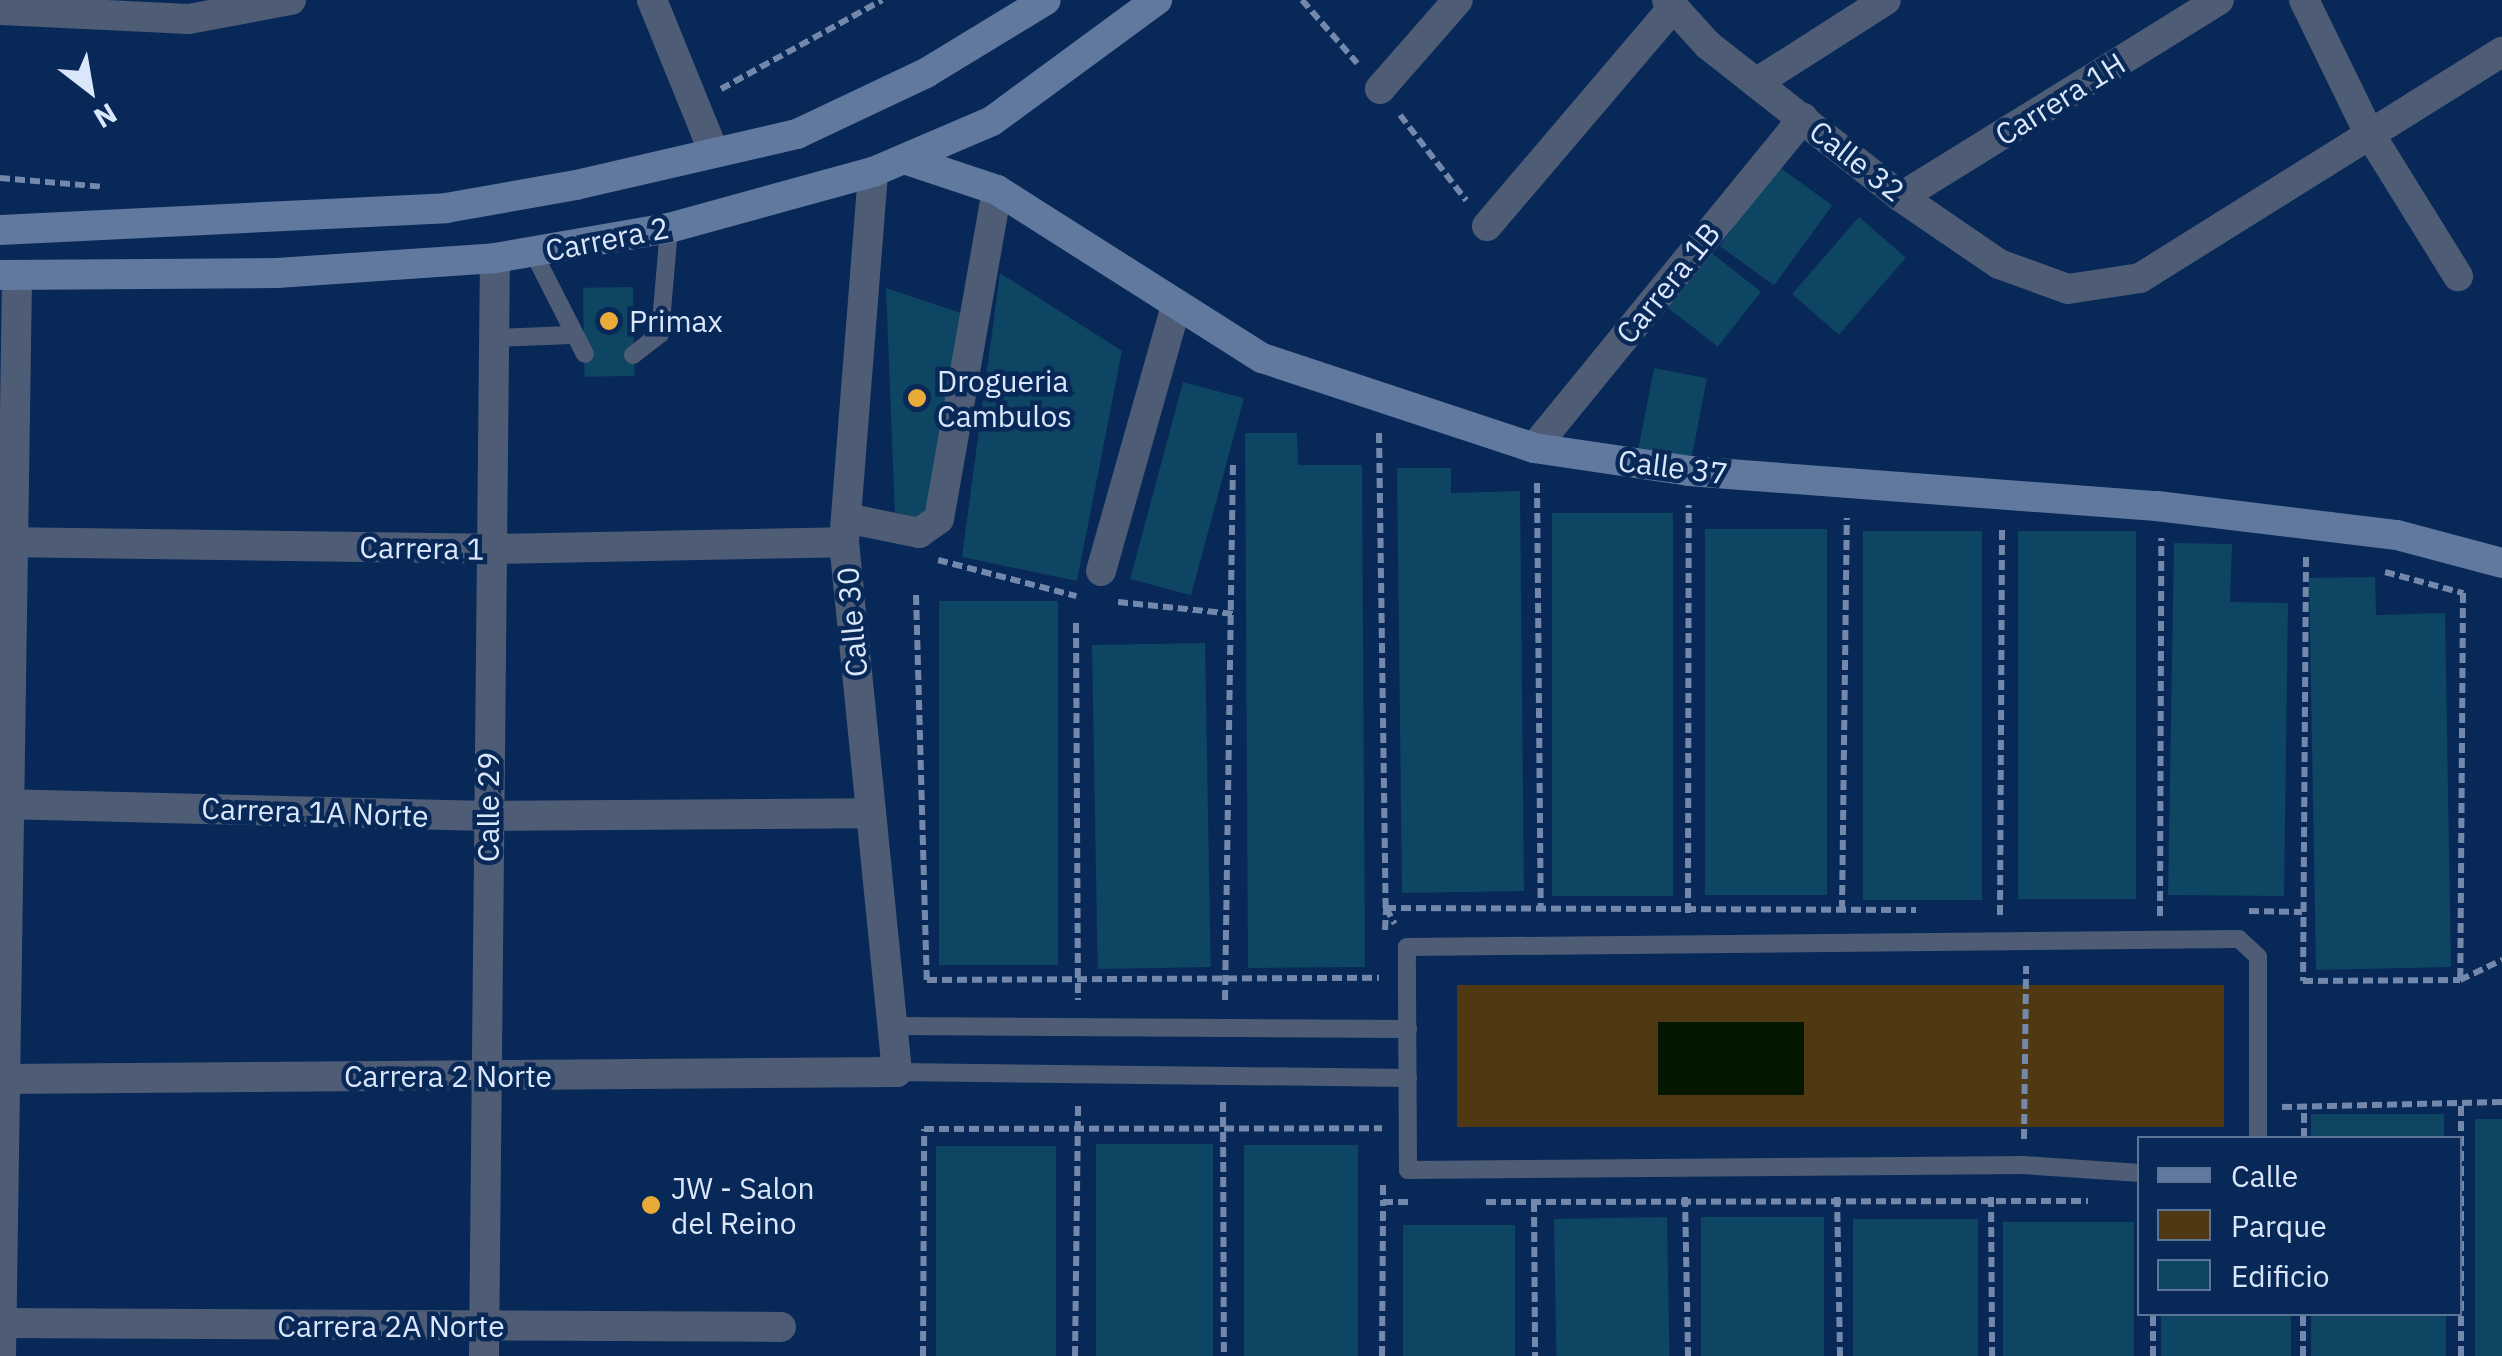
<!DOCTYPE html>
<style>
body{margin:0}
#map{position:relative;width:2502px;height:1356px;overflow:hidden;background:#082858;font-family:"IBM Plex Sans",sans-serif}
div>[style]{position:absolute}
.green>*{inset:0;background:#4e3912;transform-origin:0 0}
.water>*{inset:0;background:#041701;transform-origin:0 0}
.building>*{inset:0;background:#0e4563;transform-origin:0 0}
.path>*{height:6px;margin-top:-3px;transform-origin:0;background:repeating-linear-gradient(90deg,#7388aa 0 10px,transparent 0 15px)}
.lane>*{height:18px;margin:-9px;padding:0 9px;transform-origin:9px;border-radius:9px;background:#4e5d75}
.street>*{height:30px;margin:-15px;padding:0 15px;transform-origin:15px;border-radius:15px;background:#4e5d75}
.secondary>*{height:30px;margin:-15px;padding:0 15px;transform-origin:15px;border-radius:15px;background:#61799e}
.dots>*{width:28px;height:28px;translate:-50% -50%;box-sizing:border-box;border:5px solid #082858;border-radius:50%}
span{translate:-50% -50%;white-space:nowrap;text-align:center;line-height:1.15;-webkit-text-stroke:9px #082858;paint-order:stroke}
.street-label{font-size:30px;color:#dae6f9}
.poi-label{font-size:30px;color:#dae6f9}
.left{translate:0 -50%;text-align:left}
.legend{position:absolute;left:2137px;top:1136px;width:325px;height:180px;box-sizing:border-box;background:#082858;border:2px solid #5c7498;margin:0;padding:12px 18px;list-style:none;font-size:30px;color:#dae6f9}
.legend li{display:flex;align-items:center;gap:20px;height:50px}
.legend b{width:50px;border:2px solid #5c7498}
.north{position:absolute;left:40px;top:40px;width:100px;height:100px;-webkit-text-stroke:8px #082858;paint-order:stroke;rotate:149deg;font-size:28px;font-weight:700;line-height:40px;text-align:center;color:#dae6f9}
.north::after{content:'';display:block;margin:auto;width:35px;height:45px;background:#dae6f9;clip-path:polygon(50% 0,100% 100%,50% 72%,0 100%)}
</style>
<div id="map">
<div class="green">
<div style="left:1457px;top:985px;width:767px;height:142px"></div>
</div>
<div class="water">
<div style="left:1658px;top:1022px;width:146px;height:73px"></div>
</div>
<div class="building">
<div style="left:1778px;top:166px;width:67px;height:99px;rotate:36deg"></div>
<div style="left:1859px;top:217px;width:62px;height:102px;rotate:41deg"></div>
<div style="left:1709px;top:251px;width:66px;height:70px;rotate:38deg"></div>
<div style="clip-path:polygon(1000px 273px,1122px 351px,1077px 581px,962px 557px)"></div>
<div style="left:633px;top:287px;width:89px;height:50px;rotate:89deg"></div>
<div style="clip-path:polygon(886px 288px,961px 313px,927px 520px,895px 516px)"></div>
<div style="left:1654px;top:368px;width:54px;height:88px;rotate:11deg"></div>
<div style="left:1183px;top:382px;width:63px;height:204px;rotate:15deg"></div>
<div style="clip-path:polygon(1245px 433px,1297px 433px,1298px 465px,1362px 465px,1365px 967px,1248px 968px)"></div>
<div style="clip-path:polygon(1397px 468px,1451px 468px,1451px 493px,1520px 491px,1524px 891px,1402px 893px)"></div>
<div style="left:1673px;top:513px;width:383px;height:121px;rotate:90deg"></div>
<div style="left:1705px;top:529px;width:122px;height:366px"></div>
<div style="left:1982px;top:531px;width:369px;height:119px;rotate:90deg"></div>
<div style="left:2136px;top:531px;width:368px;height:118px;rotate:90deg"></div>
<div style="clip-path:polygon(2174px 543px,2232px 544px,2230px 602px,2288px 603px,2284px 896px,2168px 895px)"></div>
<div style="clip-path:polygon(2375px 577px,2376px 615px,2445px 613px,2451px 967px,2316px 970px,2309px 578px)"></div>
<div style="left:939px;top:601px;width:119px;height:364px"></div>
<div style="left:1205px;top:643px;width:324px;height:113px;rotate:89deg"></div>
<div style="left:2444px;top:1114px;width:24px;height:133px;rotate:90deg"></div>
<div style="left:2502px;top:1119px;width:237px;height:27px;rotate:90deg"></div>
<div style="left:1096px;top:1144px;width:117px;height:212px"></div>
<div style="left:1244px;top:1145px;width:114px;height:211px"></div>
<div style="left:936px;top:1146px;width:120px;height:210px"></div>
<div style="left:1667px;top:1217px;width:139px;height:113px;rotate:89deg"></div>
<div style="left:1824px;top:1217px;width:139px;height:123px;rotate:90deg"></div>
<div style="left:1853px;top:1219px;width:125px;height:137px"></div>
<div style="left:2134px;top:1222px;width:134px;height:131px;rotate:90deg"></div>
<div style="left:1403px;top:1225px;width:112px;height:131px"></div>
<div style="left:2161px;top:1314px;width:130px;height:42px"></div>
<div style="left:2311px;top:1314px;width:135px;height:42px"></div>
</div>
<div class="path">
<div style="left:1302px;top:0;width:84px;rotate:48.9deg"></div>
<div style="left:721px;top:89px;width:184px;rotate:-28.9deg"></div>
<div style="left:1400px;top:115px;width:108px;rotate:52.2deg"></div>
<div style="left:0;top:178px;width:104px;rotate:4.9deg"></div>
<div style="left:1379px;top:433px;width:475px;rotate:89.2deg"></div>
<div style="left:1386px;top:908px;width:18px;rotate:61deg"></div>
<div style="left:1537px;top:483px;width:428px;rotate:89.5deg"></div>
<div style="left:2306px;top:557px;width:424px;rotate:90.4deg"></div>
<div style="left:2303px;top:981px;width:157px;rotate:-0.4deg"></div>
<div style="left:2460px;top:980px;width:47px;rotate:-25.5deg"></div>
<div style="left:938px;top:560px;width:143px;rotate:14.6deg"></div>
<div style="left:2385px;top:572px;width:81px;rotate:15.1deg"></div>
<div style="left:2463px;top:593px;width:387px;rotate:90.4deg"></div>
<div style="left:916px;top:595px;width:385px;rotate:88.4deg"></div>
<div style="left:927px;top:980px;width:452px;rotate:-0.3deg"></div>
<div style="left:1118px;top:602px;width:117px;rotate:5.9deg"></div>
<div style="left:1076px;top:623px;width:377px;rotate:89.7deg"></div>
<div style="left:1842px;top:910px;width:392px;rotate:-89.3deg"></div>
<div style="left:2249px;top:911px;width:53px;rotate:1.1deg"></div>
<div style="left:1688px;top:913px;width:408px;rotate:-89.9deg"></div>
<div style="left:2000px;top:915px;width:387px;rotate:-89.7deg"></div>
<div style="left:2160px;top:916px;width:378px;rotate:-89.8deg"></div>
<div style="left:1385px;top:930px;width:22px;rotate:-87deg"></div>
<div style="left:1386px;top:908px;width:530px;rotate:0.22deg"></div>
<div style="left:1225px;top:1000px;width:540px;rotate:-89.15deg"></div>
<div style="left:1223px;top:1102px;width:254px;rotate:89.8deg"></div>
<div style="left:2282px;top:1107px;width:220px;rotate:-1.3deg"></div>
<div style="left:2304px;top:1138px;width:32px;rotate:-90deg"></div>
<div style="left:2024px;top:1139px;width:173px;rotate:-89.3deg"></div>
<div style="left:1383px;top:1185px;width:17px;rotate:90deg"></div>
<div style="left:1383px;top:1202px;width:25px"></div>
<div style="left:1685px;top:1197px;width:159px;rotate:88.9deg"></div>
<div style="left:1837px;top:1197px;width:159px;rotate:88.9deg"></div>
<div style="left:1991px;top:1197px;width:159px;rotate:89.6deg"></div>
<div style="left:1486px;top:1202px;width:602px;rotate:-0.1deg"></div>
<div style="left:1534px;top:1202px;width:154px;rotate:89.6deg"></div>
<div style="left:923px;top:1356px;width:227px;rotate:-89.7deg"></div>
<div style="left:924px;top:1129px;width:458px;rotate:-0.1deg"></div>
<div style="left:1075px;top:1356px;width:254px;rotate:-89.3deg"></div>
<div style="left:1382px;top:1356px;width:154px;rotate:-89.6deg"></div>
<div style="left:2153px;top:1356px;width:42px;rotate:-90deg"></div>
<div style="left:2303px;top:1356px;width:42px;rotate:-90deg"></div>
<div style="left:2461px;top:1356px;width:254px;rotate:-90deg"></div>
</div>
<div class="lane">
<div style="left:534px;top:254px;width:112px;rotate:63deg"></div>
<div style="left:493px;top:338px;width:77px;rotate:-2.2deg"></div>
<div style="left:633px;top:355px;width:34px;rotate:-38deg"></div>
<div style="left:660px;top:334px;width:106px;rotate:-85.1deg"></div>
<div style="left:895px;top:1026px;width:513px;rotate:0.34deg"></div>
<div style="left:897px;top:1072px;width:511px;rotate:0.67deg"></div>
<div style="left:2140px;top:1173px;width:116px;rotate:-176.1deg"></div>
<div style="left:2024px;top:1165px;width:616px;rotate:179.53deg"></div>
<div style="left:1408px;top:1170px;width:223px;rotate:-90.3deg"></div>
<div style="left:1407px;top:947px;width:832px;rotate:-0.55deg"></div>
<div style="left:2239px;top:939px;width:26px;rotate:43deg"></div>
<div style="left:2258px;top:957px;width:181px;rotate:90deg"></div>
</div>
<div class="street">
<div style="left:652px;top:0;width:165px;rotate:67.9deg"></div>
<div style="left:1667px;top:0;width:61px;rotate:47.7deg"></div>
<div style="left:1708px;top:45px;width:246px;rotate:38.2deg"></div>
<div style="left:1901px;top:197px;width:119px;rotate:34.4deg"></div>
<div style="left:1999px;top:264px;width:73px;rotate:19.9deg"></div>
<div style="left:2068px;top:289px;width:73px;rotate:-8.7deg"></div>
<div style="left:2140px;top:278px;width:427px;rotate:-32deg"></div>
<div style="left:2304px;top:0;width:146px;rotate:64deg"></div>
<div style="left:2368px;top:131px;width:171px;rotate:58.2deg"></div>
<div style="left:0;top:10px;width:189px;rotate:2.7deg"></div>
<div style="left:189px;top:19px;width:104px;rotate:-10.6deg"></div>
<div style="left:1756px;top:83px;width:154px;rotate:-32.6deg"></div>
<div style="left:1380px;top:89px;width:118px;rotate:-48.8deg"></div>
<div style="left:1901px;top:197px;width:374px;rotate:-31.8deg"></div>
<div style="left:1487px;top:226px;width:284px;rotate:-49.6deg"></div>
<div style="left:1534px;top:448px;width:426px;rotate:-50.8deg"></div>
<div style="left:846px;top:518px;width:75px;rotate:11.6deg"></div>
<div style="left:919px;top:533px;width:24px;rotate:-35deg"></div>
<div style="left:939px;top:519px;width:334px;rotate:-80deg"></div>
<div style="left:0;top:542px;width:489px;rotate:0.8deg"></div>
<div style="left:489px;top:549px;width:355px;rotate:-1.1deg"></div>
<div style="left:1101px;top:571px;width:275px;rotate:-74.2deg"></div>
<div style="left:0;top:804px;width:488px;rotate:1.4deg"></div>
<div style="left:488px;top:816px;width:382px;rotate:-0.4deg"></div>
<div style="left:0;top:1079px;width:897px;rotate:-0.45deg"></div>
<div style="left:897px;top:1072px;width:533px;rotate:-95.71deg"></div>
<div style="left:844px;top:542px;width:371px;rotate:-85.5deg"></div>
<div style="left:0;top:1323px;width:781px;rotate:0.29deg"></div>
<div style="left:1px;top:1356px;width:1079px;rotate:-89.15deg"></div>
<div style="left:484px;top:1356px;width:1098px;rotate:-89.43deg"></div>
</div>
<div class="secondary">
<div style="left:907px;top:160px;width:95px;rotate:18.4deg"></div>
<div style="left:997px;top:190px;width:314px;rotate:32.4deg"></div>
<div style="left:1262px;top:358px;width:287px;rotate:18.3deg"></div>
<div style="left:1534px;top:448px;width:157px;rotate:8.4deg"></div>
<div style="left:1689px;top:471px;width:469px;rotate:4.3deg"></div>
<div style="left:2157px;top:506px;width:242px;rotate:6.9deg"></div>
<div style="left:2397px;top:535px;width:109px;rotate:14.9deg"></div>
<div style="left:0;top:230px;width:447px;rotate:-2.8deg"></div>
<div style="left:446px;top:208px;width:132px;rotate:-10deg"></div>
<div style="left:576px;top:185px;width:227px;rotate:-13deg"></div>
<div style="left:797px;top:134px;width:143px;rotate:-25.3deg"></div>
<div style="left:926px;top:73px;width:140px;rotate:-31.3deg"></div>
<div style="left:0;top:275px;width:277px;rotate:-0.4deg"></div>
<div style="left:277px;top:273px;width:219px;rotate:-3.9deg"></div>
<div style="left:495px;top:258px;width:177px;rotate:-9.8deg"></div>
<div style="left:669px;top:228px;width:212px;rotate:-15.4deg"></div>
<div style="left:873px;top:172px;width:129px;rotate:-23.2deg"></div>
<div style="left:992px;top:121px;width:205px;rotate:-36.3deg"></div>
</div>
<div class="dots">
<div style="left:609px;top:321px;background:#e8ab37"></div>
<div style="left:917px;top:398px;background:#e8ab37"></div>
<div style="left:651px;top:1205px;background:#e8ab37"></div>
</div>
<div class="street-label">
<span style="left:2060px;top:99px;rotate:-32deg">Carrera 1H</span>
<span style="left:1857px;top:161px;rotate:38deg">Calle 32</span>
<span style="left:607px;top:239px;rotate:-11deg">Carrera 2</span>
<span style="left:1668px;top:283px;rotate:-51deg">Carrera 1B</span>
<span style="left:1673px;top:467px;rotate:7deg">Calle 37</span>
<span style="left:422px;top:548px;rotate:1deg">Carrera 1</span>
<span style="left:852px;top:622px;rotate:-95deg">Calle 30</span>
<span style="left:488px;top:807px;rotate:-90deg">Calle 29</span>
<span style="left:315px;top:812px;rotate:2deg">Carrera 1A Norte</span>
<span style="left:448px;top:1076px">Carrera 2 Norte</span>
<span style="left:391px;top:1326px">Carrera 2A Norte</span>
</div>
<div class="poi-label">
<span class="left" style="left:629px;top:321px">Primax</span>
<span class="left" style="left:937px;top:398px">Drogueria<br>Cambulos</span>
<span class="left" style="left:671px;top:1205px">JW - Salon<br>del Reino</span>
</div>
<ul class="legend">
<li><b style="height:12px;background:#61799e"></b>Calle</li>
<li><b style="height:28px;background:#4e3912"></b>Parque</li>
<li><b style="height:28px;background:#0e4563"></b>Edificio</li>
</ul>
<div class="north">N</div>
</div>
